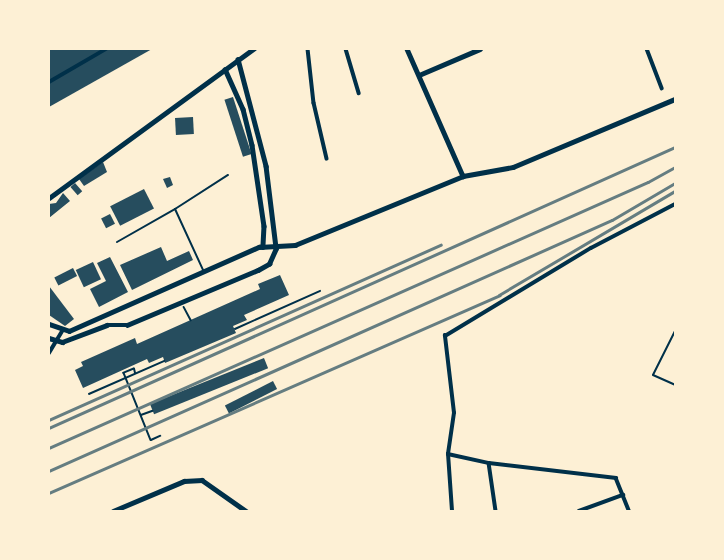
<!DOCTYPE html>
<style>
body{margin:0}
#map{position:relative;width:724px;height:560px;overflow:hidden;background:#fdf0d5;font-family:Lora,serif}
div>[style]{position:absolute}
.building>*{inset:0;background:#264d5e;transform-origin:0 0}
.path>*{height:1.5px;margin:-0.75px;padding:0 0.75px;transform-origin:0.75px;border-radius:0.75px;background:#003049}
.service>*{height:2px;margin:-1px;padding:0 1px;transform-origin:1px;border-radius:1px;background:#003049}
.minor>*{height:3.5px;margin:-1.75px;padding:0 1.75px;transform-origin:1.75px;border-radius:1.75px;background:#003049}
.tertiary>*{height:4.5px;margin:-2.25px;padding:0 2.25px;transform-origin:2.25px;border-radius:2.25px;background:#003049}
.rail>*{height:2.5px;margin:-1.25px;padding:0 1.25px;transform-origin:1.25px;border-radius:1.25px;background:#657d81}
span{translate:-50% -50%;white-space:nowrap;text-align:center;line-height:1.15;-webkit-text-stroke:3px #fdf0d5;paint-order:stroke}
.frame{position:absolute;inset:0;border:50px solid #fdf0d5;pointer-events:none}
</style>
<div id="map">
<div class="building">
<div style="clip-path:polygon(49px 49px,152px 49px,49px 107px)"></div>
<div style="left:233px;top:97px;width:60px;height:9px;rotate:72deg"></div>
<div style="left:193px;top:117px;width:17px;height:18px;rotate:87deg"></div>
<div style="clip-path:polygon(103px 162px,107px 172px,84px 186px,79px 179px)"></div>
<div style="clip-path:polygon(170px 177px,173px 185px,167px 188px,163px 179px)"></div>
<div style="left:75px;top:183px;width:11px;height:6px;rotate:49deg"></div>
<div style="left:144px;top:189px;width:22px;height:38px;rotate:63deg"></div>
<div style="clip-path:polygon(63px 193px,70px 201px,49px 218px,49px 204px,56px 203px)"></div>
<div style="left:110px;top:214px;width:11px;height:10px;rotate:63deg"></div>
<div style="clip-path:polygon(161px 247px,167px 261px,189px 251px,193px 260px,132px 290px,120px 265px)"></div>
<div style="clip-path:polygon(110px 257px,128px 292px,99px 307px,90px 289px,106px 281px,97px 263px)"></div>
<div style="left:93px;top:262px;width:19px;height:19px;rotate:65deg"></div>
<div style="left:73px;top:268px;width:9px;height:21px;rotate:63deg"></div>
<div style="clip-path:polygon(280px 275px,289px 295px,244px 315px,247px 320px,233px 326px,236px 333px,165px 363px,163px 357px,149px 363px,147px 359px,83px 388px,75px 370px,83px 366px,81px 362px,135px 338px,137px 344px,260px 289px,258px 284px)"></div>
<div style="clip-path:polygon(49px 286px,74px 319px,65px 326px,49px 315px)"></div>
<div style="left:264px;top:358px;width:11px;height:123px;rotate:68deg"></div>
<div style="left:273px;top:381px;width:9px;height:54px;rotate:63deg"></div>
</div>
<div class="path">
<div style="left:184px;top:307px;width:15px;rotate:62deg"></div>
<div style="left:235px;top:329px;width:93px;rotate:-24.1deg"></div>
<div style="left:135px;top:373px;width:4px;rotate:-104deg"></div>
<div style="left:134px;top:369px;width:11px;rotate:158deg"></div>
<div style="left:124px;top:373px;width:72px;rotate:68.1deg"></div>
<div style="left:151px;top:440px;width:10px;rotate:-24deg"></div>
<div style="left:89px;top:394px;width:82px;rotate:-23.7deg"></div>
<div style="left:141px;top:415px;width:12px;rotate:-20deg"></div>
</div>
<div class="service">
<div style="left:175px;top:209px;width:63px;rotate:-32.7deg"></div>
<div style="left:117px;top:242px;width:67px;rotate:-29.6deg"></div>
<div style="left:175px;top:209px;width:67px;rotate:65.3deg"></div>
<div style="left:675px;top:331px;width:49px;rotate:116.6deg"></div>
<div style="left:653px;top:375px;width:24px;rotate:24deg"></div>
</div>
<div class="minor">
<div style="left:308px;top:49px;width:54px;rotate:83.7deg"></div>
<div style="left:314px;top:103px;width:57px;rotate:76.9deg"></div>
<div style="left:346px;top:49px;width:46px;rotate:73.5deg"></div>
<div style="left:647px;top:49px;width:42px;rotate:69deg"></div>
<div style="left:49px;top:82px;width:66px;rotate:-30.1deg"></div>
<div style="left:49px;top:353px;width:26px;rotate:-59deg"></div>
<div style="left:448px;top:454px;width:42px;rotate:12.4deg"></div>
<div style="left:489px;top:463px;width:128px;rotate:6.7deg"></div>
<div style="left:616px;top:478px;width:35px;rotate:68deg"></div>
<div style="left:489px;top:463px;width:49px;rotate:81.7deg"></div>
<div style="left:452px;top:511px;width:57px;rotate:-94deg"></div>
<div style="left:448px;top:454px;width:41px;rotate:-81.7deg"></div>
<div style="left:454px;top:413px;width:78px;rotate:-96.7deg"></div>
<div style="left:445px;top:336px;width:170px;rotate:-31.1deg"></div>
<div style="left:591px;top:248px;width:95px;rotate:-27.6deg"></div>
<div style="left:579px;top:511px;width:47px;rotate:-20deg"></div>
</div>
<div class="tertiary">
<div style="left:407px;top:49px;width:139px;rotate:66.2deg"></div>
<div style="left:238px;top:59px;width:111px;rotate:75.3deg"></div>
<div style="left:266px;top:166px;width:83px;rotate:83deg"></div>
<div style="left:225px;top:69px;width:44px;rotate:65.8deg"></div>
<div style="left:243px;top:109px;width:37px;rotate:76deg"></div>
<div style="left:252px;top:145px;width:82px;rotate:81.6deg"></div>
<div style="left:264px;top:226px;width:21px;rotate:93deg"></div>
<div style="left:419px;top:75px;width:66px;rotate:-23.1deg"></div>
<div style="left:49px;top:198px;width:253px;rotate:-36.1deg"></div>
<div style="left:49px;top:324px;width:21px;rotate:19deg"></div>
<div style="left:69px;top:331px;width:208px;rotate:-23.9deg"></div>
<div style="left:259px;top:247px;width:36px;rotate:-3deg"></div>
<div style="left:295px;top:245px;width:182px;rotate:-22.3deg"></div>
<div style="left:463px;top:176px;width:51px;rotate:-10.2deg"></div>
<div style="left:513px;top:167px;width:176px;rotate:-22.8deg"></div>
<div style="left:49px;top:338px;width:14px;rotate:17deg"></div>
<div style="left:62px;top:342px;width:48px;rotate:-20.7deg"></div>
<div style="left:107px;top:325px;width:20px"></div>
<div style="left:127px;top:325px;width:142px;rotate:-22.8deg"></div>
<div style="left:258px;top:270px;width:13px;rotate:-29deg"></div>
<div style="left:269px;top:264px;width:17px;rotate:-66deg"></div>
<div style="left:113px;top:511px;width:77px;rotate:-22.9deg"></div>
<div style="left:184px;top:481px;width:18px;rotate:-3deg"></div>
<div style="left:202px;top:480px;width:54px;rotate:35.2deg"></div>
</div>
<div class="rail">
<div style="left:49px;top:420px;width:429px;rotate:-24.1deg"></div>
<div style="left:49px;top:428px;width:686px;rotate:-24.17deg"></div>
<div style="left:49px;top:448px;width:655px;rotate:-23.94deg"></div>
<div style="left:648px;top:182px;width:31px;rotate:-29deg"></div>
<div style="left:49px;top:471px;width:616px;rotate:-24.03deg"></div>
<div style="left:612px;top:220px;width:73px;rotate:-30.4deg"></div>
<div style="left:49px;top:493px;width:492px;rotate:-23.7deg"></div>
<div style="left:499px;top:295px;width:204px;rotate:-30.6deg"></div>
</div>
<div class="frame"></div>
</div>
